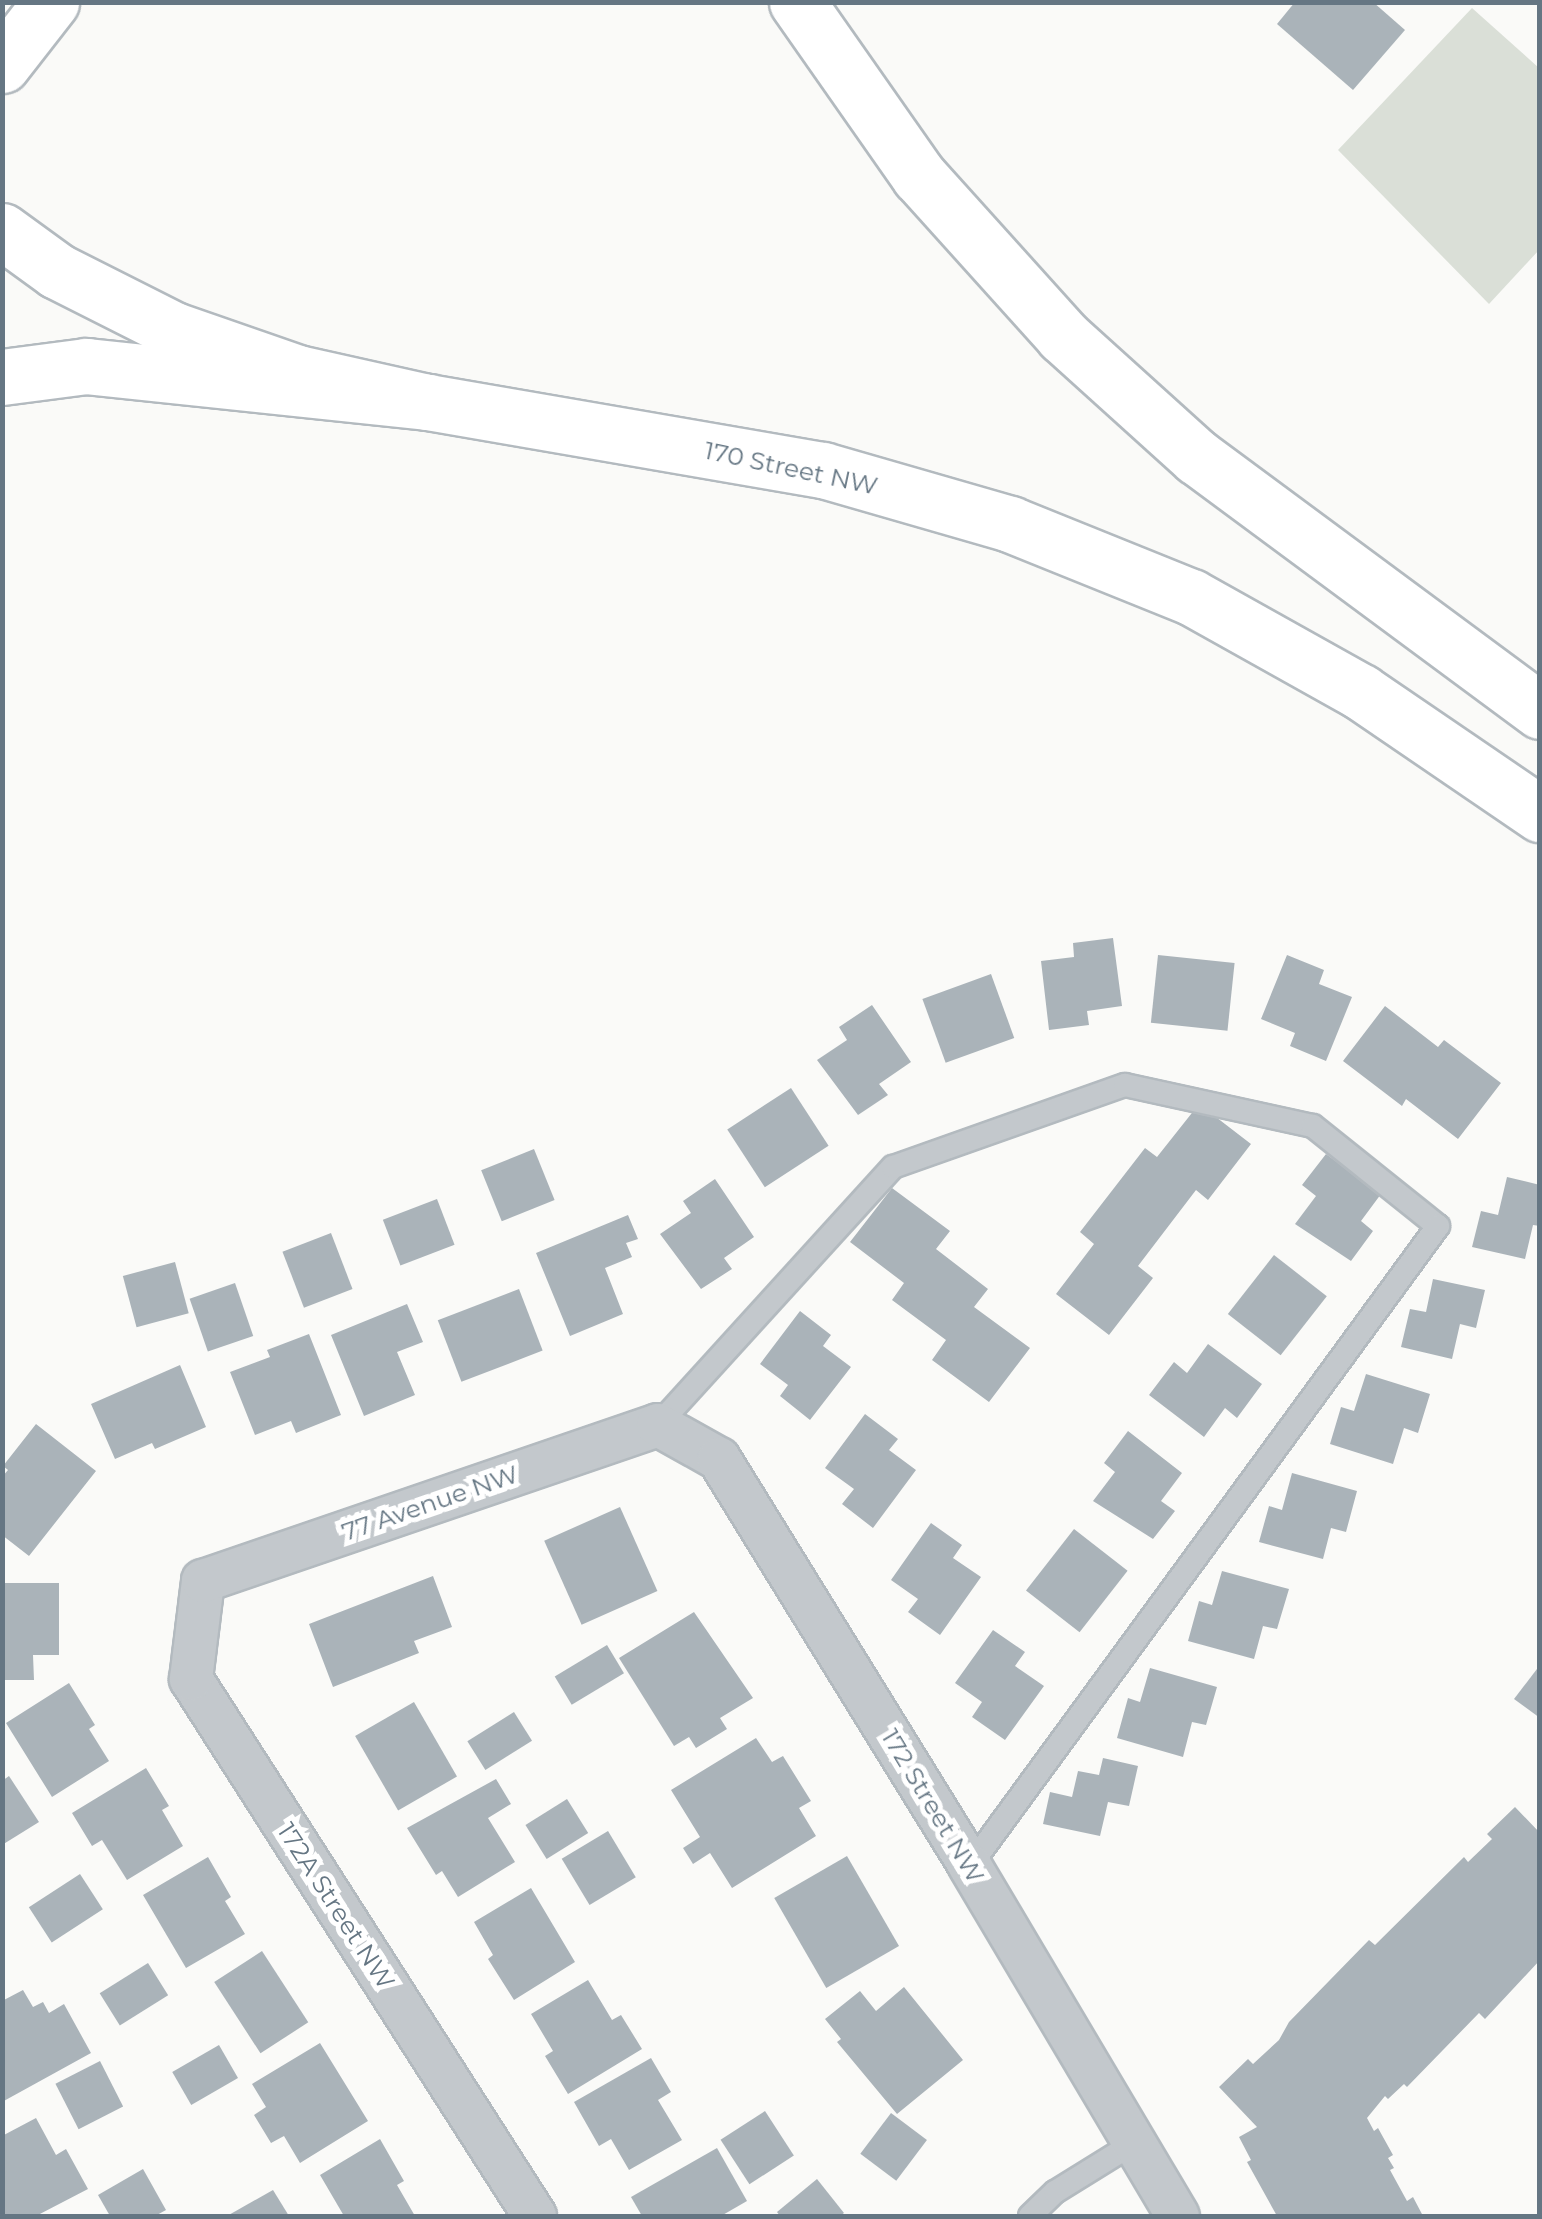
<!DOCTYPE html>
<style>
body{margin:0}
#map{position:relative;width:1542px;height:2219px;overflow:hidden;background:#fafaf8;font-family:Montserrat,sans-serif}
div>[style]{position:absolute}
.green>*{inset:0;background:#dadfd7}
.building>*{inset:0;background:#aab3b9;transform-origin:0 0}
.roads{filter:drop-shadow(2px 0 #b3babf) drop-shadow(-2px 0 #b3babf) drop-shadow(0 2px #b3babf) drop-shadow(0 -2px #b3babf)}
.service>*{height:22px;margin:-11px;padding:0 11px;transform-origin:11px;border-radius:11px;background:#c3c8cc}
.minor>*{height:42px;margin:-21px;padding:0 21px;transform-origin:21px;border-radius:21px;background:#c3c8cc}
.secondary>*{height:55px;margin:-27.5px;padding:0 27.5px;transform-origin:27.5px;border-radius:27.5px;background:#fff}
.primary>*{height:55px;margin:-27.5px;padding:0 27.5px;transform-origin:27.5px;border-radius:27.5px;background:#fff}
.motorway>*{height:55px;margin:-27.5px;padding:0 27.5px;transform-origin:27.5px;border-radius:27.5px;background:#fff}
span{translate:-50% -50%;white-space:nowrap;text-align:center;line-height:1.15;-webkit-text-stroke:10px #fff;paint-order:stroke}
.street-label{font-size:25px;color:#657683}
.frame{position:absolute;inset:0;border:5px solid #657683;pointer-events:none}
</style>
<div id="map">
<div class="green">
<div style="clip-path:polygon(1472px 8px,1539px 68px,1539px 250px,1489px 304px,1338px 150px)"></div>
</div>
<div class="building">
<div style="clip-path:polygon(1295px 2px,1373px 2px,1405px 30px,1353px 90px,1277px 24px)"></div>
<div style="clip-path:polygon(1113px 938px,1122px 1006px,1087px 1011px,1089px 1025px,1049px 1030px,1041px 961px,1074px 957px,1073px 943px)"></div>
<div style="left:1158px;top:955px;width:77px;height:68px;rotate:6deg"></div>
<div style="clip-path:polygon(1287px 955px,1324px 970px,1319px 984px,1352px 997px,1326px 1061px,1290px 1046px,1295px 1033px,1261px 1019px)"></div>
<div style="left:991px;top:974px;width:68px;height:73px;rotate:70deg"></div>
<div style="clip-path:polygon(872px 1005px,911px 1062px,879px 1084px,888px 1095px,858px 1115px,817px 1060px,847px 1040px,839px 1027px)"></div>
<div style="clip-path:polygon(1385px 1006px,1438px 1047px,1444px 1040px,1501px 1083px,1458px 1139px,1406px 1099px,1402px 1106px,1343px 1061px)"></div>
<div style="left:791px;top:1088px;width:69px;height:76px;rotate:57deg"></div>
<div style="clip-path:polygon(1199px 1104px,1251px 1144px,1208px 1200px,1196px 1190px,1138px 1266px,1153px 1278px,1109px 1335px,1056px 1294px,1094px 1244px,1080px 1232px,1145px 1148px,1157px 1157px)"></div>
<div style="left:534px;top:1149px;width:55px;height:57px;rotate:68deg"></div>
<div style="clip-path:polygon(1326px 1154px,1381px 1194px,1361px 1221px,1373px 1231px,1351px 1261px,1295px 1224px,1316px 1196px,1302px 1185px)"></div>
<div style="clip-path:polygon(1507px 1177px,1540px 1185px,1540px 1226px,1533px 1225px,1525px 1259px,1472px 1247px,1481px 1211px,1498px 1215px)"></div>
<div style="clip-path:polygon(715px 1179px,754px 1237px,724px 1258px,732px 1269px,701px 1289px,660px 1234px,691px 1213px,683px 1201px)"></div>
<div style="clip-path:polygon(892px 1188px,950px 1231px,936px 1249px,988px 1289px,974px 1307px,1030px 1348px,989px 1402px,932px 1360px,946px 1340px,892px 1300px,904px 1283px,850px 1242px)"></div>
<div style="left:437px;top:1199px;width:49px;height:58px;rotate:69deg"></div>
<div style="clip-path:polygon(628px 1215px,638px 1239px,626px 1243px,632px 1257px,605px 1268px,623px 1314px,570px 1336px,536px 1253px)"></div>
<div style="left:331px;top:1233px;width:60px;height:52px;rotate:69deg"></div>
<div style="left:1274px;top:1255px;width:67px;height:75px;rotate:38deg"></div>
<div style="left:175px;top:1262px;width:53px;height:54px;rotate:75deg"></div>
<div style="clip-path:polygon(1433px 1279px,1485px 1290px,1476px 1328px,1460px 1324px,1452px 1359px,1401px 1347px,1410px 1309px,1426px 1312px)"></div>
<div style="left:235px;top:1283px;width:56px;height:48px;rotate:71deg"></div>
<div style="left:519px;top:1289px;width:66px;height:87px;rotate:69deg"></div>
<div style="clip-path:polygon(407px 1304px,423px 1342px,397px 1352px,415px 1395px,364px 1416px,331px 1335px)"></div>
<div style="clip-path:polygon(800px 1311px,831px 1335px,823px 1346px,851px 1367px,810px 1420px,780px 1396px,788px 1385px,760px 1364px)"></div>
<div style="clip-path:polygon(309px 1334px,341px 1415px,296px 1433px,291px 1421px,255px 1435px,230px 1372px,270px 1357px,267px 1350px)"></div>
<div style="clip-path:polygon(1208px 1344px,1262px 1384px,1237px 1418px,1225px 1408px,1204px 1437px,1149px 1395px,1174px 1362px,1187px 1373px)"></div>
<div style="clip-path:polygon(180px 1365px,206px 1427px,155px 1449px,152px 1443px,115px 1459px,91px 1404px)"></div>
<div style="clip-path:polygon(1366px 1374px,1430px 1394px,1418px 1433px,1404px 1428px,1393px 1464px,1330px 1444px,1341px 1407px,1354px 1411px)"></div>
<div style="clip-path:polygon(865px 1414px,898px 1439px,889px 1450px,916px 1470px,873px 1528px,842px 1504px,854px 1489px,825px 1468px)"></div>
<div style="clip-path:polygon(36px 1424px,96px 1471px,29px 1556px,2px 1535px,2px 1477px,8px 1470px,3px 1466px)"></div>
<div style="clip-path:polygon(1128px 1431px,1182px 1473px,1161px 1501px,1175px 1511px,1153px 1539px,1093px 1501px,1115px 1472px,1104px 1463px)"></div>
<div style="clip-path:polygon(1292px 1473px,1357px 1491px,1346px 1532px,1331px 1528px,1323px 1559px,1259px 1542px,1269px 1506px,1282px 1510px)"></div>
<div style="left:620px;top:1507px;width:92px;height:83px;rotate:66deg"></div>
<div style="clip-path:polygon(931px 1523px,962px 1545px,953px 1558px,981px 1577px,940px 1635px,908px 1612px,918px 1599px,891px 1580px)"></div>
<div style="left:1074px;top:1529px;width:68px;height:78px;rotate:38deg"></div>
<div style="clip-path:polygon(1222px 1571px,1289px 1589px,1277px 1629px,1263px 1626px,1254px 1659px,1188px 1641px,1199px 1601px,1212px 1605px)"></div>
<div style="clip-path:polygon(433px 1576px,452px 1627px,414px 1641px,419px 1653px,333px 1687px,309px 1624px)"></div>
<div style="clip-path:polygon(2px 1583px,59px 1583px,59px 1655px,33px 1655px,34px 1680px,2px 1680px)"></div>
<div style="clip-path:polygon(694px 1612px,753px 1698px,720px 1718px,727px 1729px,696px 1748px,689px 1737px,674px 1746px,619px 1658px)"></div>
<div style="clip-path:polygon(993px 1630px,1025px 1652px,1015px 1666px,1044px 1686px,1005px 1740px,972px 1717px,982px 1702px,955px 1683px)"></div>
<div style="left:607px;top:1645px;width:33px;height:61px;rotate:59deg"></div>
<div style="clip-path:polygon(1540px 1665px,1540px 1718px,1514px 1699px)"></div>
<div style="clip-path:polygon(1150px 1668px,1217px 1687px,1206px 1725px,1192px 1722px,1183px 1757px,1117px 1738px,1128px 1698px,1140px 1702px)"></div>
<div style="clip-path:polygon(69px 1683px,95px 1725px,89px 1729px,109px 1761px,52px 1797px,6px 1723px)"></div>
<div style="left:414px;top:1702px;width:86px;height:68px;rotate:60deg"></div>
<div style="left:514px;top:1712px;width:34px;height:55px;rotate:58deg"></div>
<div style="clip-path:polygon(756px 1738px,772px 1762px,783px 1756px,811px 1801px,799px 1808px,816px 1836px,732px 1888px,710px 1853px,693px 1864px,683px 1848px,700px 1837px,671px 1790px)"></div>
<div style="clip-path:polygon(1103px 1758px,1138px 1766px,1129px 1806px,1108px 1802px,1100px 1836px,1043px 1824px,1050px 1792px,1072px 1797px,1078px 1771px,1099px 1775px)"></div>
<div style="clip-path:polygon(146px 1768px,169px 1806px,162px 1810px,183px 1846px,127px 1880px,102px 1840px,92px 1846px,72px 1813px)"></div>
<div style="clip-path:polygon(9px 1776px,39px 1822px,2px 1845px,2px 1781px)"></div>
<div style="clip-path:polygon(496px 1779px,511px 1804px,488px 1818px,515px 1862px,458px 1897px,442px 1871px,436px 1875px,407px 1828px)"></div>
<div style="left:567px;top:1799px;width:40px;height:49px;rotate:58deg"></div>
<div style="clip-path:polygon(1515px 1807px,1540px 1833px,1540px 1960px,1485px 2019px,1479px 2013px,1407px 2087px,1404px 2084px,1388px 2099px,1385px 2096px,1367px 2118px,1374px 2131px,1378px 2128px,1393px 2155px,1388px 2158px,1394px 2168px,1390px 2170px,1407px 2201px,1413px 2197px,1423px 2216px,1277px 2216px,1247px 2162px,1251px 2160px,1239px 2137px,1257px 2127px,1219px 2087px,1248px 2059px,1253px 2064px,1279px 2040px,1289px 2022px,1369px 1940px,1375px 1945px,1464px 1857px,1468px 1862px,1492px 1839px,1487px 1834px)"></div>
<div style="left:608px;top:1831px;width:54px;height:54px;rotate:59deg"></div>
<div style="left:847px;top:1856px;width:104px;height:84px;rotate:60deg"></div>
<div style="clip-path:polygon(208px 1857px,231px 1897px,225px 1901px,245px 1934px,186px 1968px,143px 1895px)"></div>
<div style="left:80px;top:1874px;width:42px;height:61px;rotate:57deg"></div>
<div style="clip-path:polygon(531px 1888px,575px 1962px,514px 2000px,488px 1959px,493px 1955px,474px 1922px)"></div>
<div style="left:262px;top:1951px;width:85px;height:57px;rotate:57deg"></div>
<div style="left:148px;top:1963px;width:38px;height:57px;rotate:58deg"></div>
<div style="clip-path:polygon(588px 1980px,612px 2020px,621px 2015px,642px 2049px,568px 2094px,545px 2056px,553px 2051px,531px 2014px)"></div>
<div style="clip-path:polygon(904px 1987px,963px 2060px,897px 2114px,837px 2042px,841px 2039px,825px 2019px,860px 1991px,876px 2011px)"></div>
<div style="clip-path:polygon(23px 1990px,33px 2007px,43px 2002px,49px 2013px,64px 2004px,91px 2053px,2px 2102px,2px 2001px)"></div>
<div style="clip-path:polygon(320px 2043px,368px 2121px,300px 2163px,284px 2136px,271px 2143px,254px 2115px,266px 2107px,252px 2084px)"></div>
<div style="left:219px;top:2045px;width:38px;height:54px;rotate:60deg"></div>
<div style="clip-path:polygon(651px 2058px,671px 2092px,658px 2100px,682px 2140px,629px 2170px,611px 2139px,599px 2146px,574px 2102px)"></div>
<div style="left:100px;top:2061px;width:51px;height:50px;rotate:63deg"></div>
<div style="left:765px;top:2111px;width:53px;height:53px;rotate:57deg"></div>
<div style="left:891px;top:2113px;width:45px;height:51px;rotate:37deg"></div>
<div style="clip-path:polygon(36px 2118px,56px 2155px,66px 2149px,88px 2189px,36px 2216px,2px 2216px,2px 2136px)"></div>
<div style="clip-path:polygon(380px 2139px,404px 2181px,397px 2185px,415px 2216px,344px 2216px,320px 2175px)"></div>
<div style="clip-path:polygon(717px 2148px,747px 2201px,721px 2216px,642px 2216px,631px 2197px)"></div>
<div style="clip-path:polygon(143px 2169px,166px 2210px,155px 2216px,110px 2216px,98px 2195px)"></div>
<div style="clip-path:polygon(817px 2179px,844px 2213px,840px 2216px,780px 2216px,777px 2212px)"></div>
<div style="clip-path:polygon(273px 2190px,289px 2216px,227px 2216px)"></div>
</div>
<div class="roads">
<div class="service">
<div style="left:658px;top:1425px;width:349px;rotate:-47.7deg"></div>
<div style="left:893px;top:1167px;width:246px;rotate:-19.5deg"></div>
<div style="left:1125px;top:1085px;width:192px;rotate:12.3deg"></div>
<div style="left:1313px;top:1126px;width:160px;rotate:38.7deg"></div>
<div style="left:1438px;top:1226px;width:793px;rotate:126.18deg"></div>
<div style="left:1030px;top:2216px;width:35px;rotate:-44deg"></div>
<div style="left:1055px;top:2192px;width:93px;rotate:-31.8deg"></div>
</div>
<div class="minor">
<div style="left:535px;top:2216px;width:638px;rotate:-122.64deg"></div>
<div style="left:191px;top:1679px;width:99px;rotate:-83deg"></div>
<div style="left:203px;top:1581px;width:481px;rotate:-18.9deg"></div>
<div style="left:658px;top:1425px;width:70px;rotate:29.1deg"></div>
<div style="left:719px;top:1459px;width:478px;rotate:58.3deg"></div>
<div style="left:970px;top:1866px;width:407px;rotate:59.3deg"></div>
</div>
<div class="secondary">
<div style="left:797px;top:2px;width:213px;rotate:55deg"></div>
<div style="left:919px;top:176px;width:215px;rotate:48deg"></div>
<div style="left:1063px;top:336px;width:181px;rotate:42.1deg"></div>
<div style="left:1197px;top:457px;width:427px;rotate:36.5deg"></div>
<div style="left:2px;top:231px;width:68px;rotate:36deg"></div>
<div style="left:57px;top:271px;width:131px;rotate:26.8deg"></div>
<div style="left:174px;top:330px;width:131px;rotate:19.1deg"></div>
<div style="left:298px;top:373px;width:133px;rotate:12.6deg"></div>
<div style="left:428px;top:402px;width:401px;rotate:9.8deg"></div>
<div style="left:823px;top:470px;width:195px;rotate:16.1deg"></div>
<div style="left:1010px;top:524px;width:195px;rotate:22deg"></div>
<div style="left:1191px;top:597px;width:195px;rotate:29.2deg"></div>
<div style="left:1361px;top:692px;width:217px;rotate:34.3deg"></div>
</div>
<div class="primary">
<div style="left:2px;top:65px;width:80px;rotate:-52.1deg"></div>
</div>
<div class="motorway">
<div style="left:2px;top:377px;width:85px;rotate:-7.5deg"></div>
<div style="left:86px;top:366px;width:344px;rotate:6deg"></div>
</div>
</div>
<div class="street-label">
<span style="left:791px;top:468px;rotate:12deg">170 Street NW</span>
<span style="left:430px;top:1503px;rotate:-19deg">77 Avenue NW</span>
<span style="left:933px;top:1806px;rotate:59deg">172 Street NW</span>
<span style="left:336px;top:1906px;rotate:57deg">172A Street NW</span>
</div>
<div class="frame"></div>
</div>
